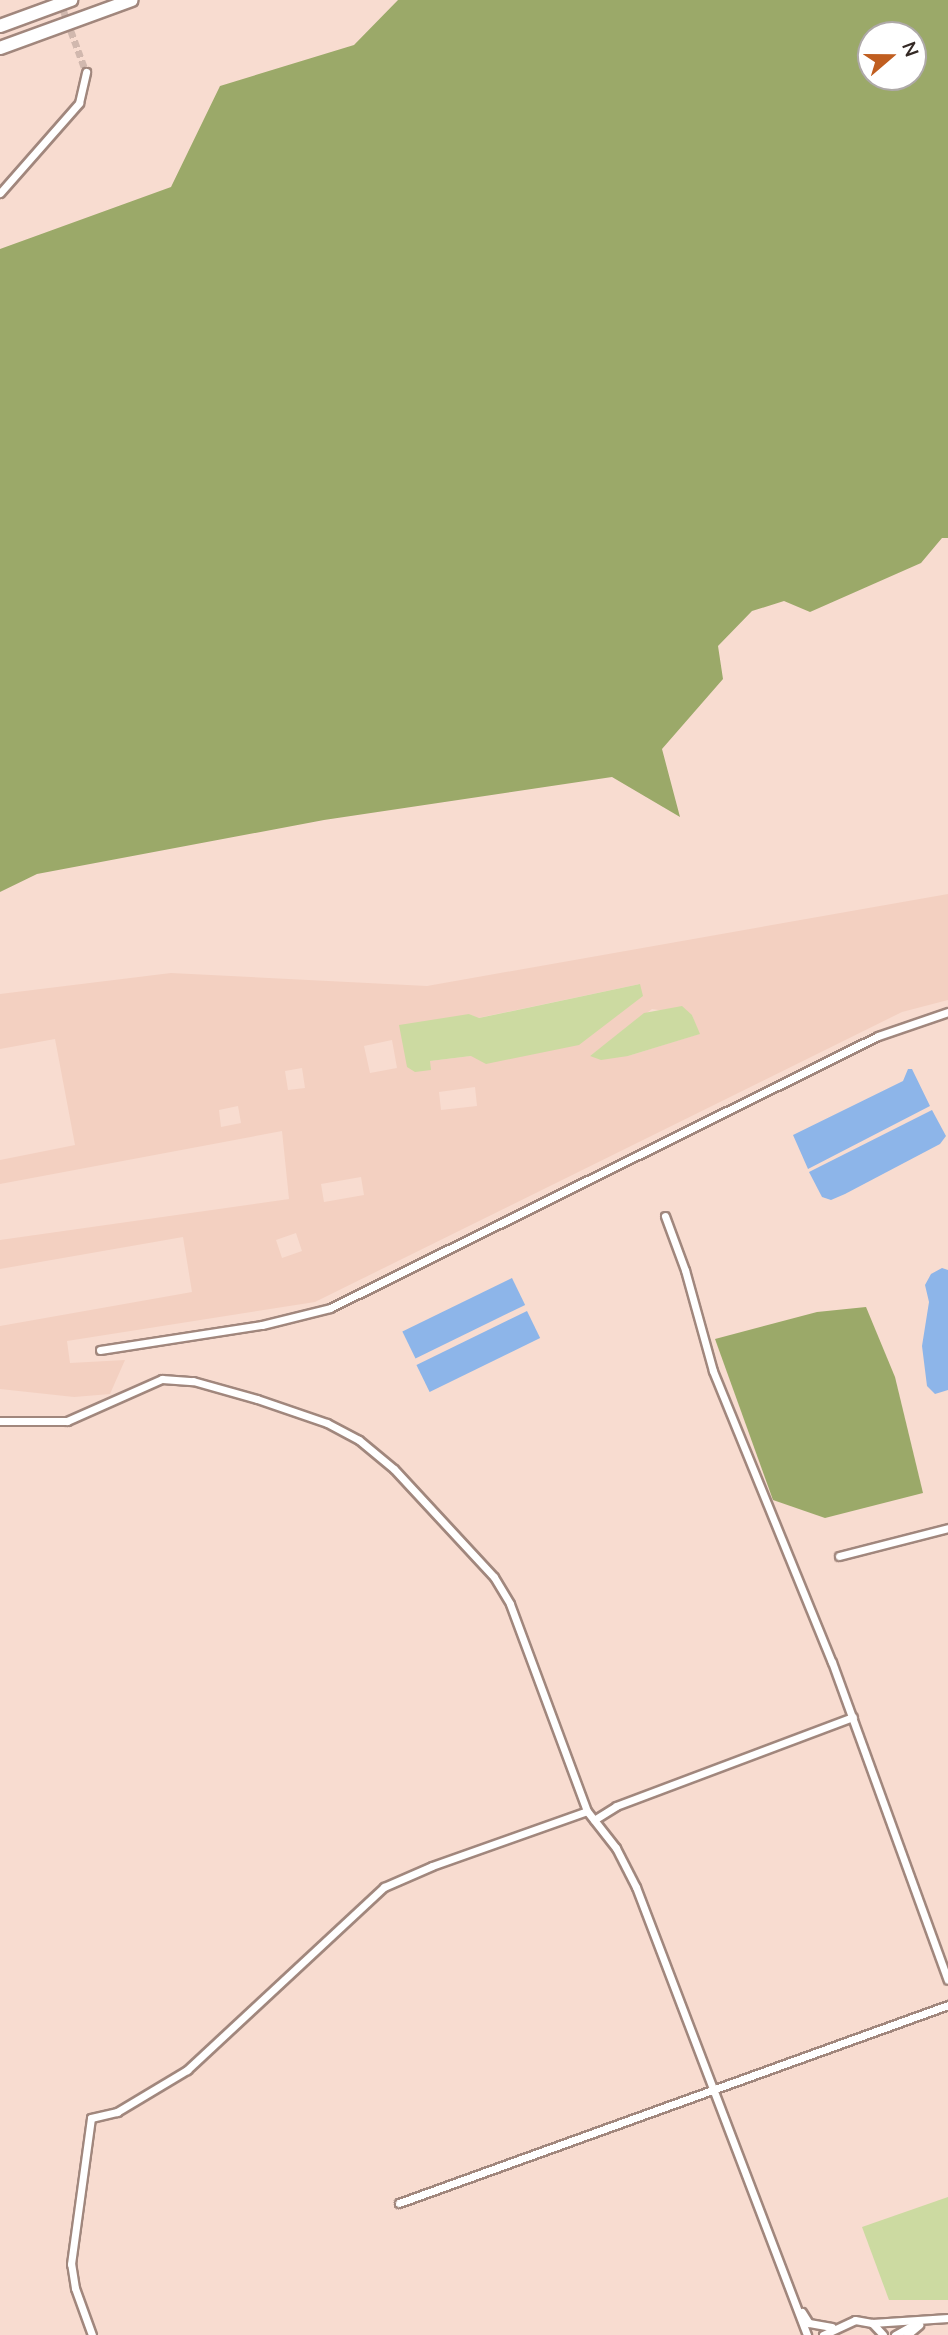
<!DOCTYPE html>
<style>
body{margin:0}
#map{position:relative;width:948px;height:2335px;overflow:hidden;background:#f8dcd0;font-family:"Nunito Sans",sans-serif}
div>[style]{position:absolute}
.built>*{inset:0;background:#f3d0c1}
.green>*{inset:0;background:#ccdaa1}
.forest>*{inset:0;background:#9ba969}
.water>*{inset:0;background:#8db5e9;transform-origin:0 0}
.street-tunnel>*{height:7px;margin-top:-3.5px;transform-origin:0;background:repeating-linear-gradient(90deg,#d1b8ae 0 7px,transparent 0 10.5px)}
.roads{filter:drop-shadow(2px 0 #a1877d) drop-shadow(-2px 0 #a1877d) drop-shadow(0 2px #a1877d) drop-shadow(0 -2px #a1877d)}
.street>*{height:7px;margin:-3.5px;padding:0 3.5px;transform-origin:3.5px;border-radius:3.5px;background:#fff}
.highway>*{height:12px;margin:-6px;padding:0 6px;transform-origin:6px;border-radius:6px;background:#fff}
span{translate:-50% -50%;white-space:nowrap;text-align:center;line-height:1.15;-webkit-text-stroke:6px #fff;paint-order:stroke}
.north{position:absolute;left:857px;top:21px;width:70px;height:70px;box-sizing:border-box;background:#fff;border:2px solid #aea9a8;border-radius:50%;rotate:70deg;font-size:19px;font-weight:700;line-height:28px;text-align:center;color:#342925}
.north::after{content:'';display:block;margin:auto;width:24px;height:32px;background:#c05e20;clip-path:polygon(50% 0,100% 100%,50% 72%,0 100%)}
</style>
<div id="map">
<div class="built">
<div style="clip-path:polygon(evenodd,948px 894px,948px 1000px,902px 1012px,315px 1302px,67px 1341px,70px 1363px,125px 1360px,110px 1394px,74px 1397px,0 1389px,0 1326px,192px 1292px,183px 1237px,0 1269px,0 1240px,289px 1199px,282px 1131px,0 1184px,0 1160px,75px 1145px,55px 1039px,0 1049px,0 994px,171px 973px,427px 986px,948px 894px,640px 984px,471px 1056px,430px 1061px,469px 1014px,478px 1018px,640px 984px,948px 894px,652px 1009px,692px 1015px,699px 1034px,628px 1056px,590px 1056px,652px 1009px,948px 894px,392px 1040px,397px 1068px,370px 1073px,364px 1046px,392px 1040px,948px 894px,302px 1068px,305px 1088px,288px 1090px,285px 1071px,302px 1068px,948px 894px,475px 1087px,477px 1106px,441px 1110px,439px 1092px,475px 1087px,948px 894px,238px 1106px,241px 1123px,221px 1127px,219px 1110px,238px 1106px,948px 894px,361px 1177px,364px 1195px,324px 1202px,321px 1184px,361px 1177px,948px 894px,296px 1233px,302px 1251px,282px 1258px,276px 1240px,296px 1233px)"></div>
</div>
<div class="green">
<div style="clip-path:polygon(640px 984px,643px 996px,579px 1045px,486px 1064px,471px 1056px,430px 1061px,431px 1070px,415px 1072px,407px 1067px,399px 1025px,469px 1014px,479px 1018px)"></div>
<div style="clip-path:polygon(682px 1006px,692px 1015px,700px 1034px,628px 1056px,601px 1060px,590px 1056px,644px 1013px)"></div>
<div style="clip-path:polygon(948px 2197px,948px 2300px,889px 2300px,862px 2227px)"></div>
</div>
<div class="forest">
<div style="clip-path:polygon(evenodd,398px 0,948px 0,948px 538px,942px 538px,921px 563px,810px 612px,784px 601px,752px 611px,718px 646px,723px 679px,662px 749px,680px 817px,612px 777px,324px 820px,37px 874px,0 892px,0 249px,171px 187px,220px 86px,354px 45px,398px 0,913px 35px,913px 77px,871px 77px,871px 35px,913px 35px)"></div>
<div style="clip-path:polygon(866px 1307px,895px 1377px,923px 1493px,825px 1518px,773px 1500px,715px 1339px,817px 1312px)"></div>
</div>
<div class="water">
<div style="clip-path:polygon(908px 1069px,912px 1069px,930px 1106px,808px 1169px,793px 1135px,903px 1081px)"></div>
<div style="clip-path:polygon(932px 1110px,946px 1136px,940px 1144px,845px 1194px,831px 1200px,822px 1197px,809px 1172px)"></div>
<div style="clip-path:polygon(942px 1268px,948px 1270px,948px 1390px,935px 1394px,927px 1386px,922px 1346px,929px 1302px,925px 1285px,931px 1274px)"></div>
<div style="left:512px;top:1278px;width:30px;height:122px;rotate:64deg"></div>
<div style="left:527px;top:1311px;width:30px;height:123px;rotate:64deg"></div>
</div>
<div class="street-tunnel">
<div style="left:60px;top:1px;width:76px;rotate:69.9deg"></div>
</div>
<div class="roads">
<div class="street">
<div style="left:0;top:193px;width:120px;rotate:-48.7deg"></div>
<div style="left:79px;top:103px;width:32px;rotate:-77deg"></div>
<div style="left:665px;top:1216px;width:58px;rotate:69.7deg"></div>
<div style="left:685px;top:1270px;width:105px;rotate:74.5deg"></div>
<div style="left:713px;top:1371px;width:314px;rotate:67.8deg"></div>
<div style="left:832px;top:1662px;width:338px;rotate:70deg"></div>
<div style="left:100px;top:1350px;width:164px;rotate:-8.8deg"></div>
<div style="left:262px;top:1325px;width:70px;rotate:-14deg"></div>
<div style="left:330px;top:1308px;width:612px;rotate:-26.4deg"></div>
<div style="left:878px;top:1036px;width:74px;rotate:-18.9deg"></div>
<div style="left:0;top:1421px;width:67px"></div>
<div style="left:67px;top:1421px;width:104px;rotate:-23.9deg"></div>
<div style="left:162px;top:1379px;width:31px;rotate:4deg"></div>
<div style="left:193px;top:1381px;width:66px;rotate:15.7deg"></div>
<div style="left:257px;top:1399px;width:74px;rotate:18.9deg"></div>
<div style="left:327px;top:1423px;width:36px;rotate:28deg"></div>
<div style="left:359px;top:1440px;width:45px;rotate:39.6deg"></div>
<div style="left:394px;top:1469px;width:147px;rotate:47.2deg"></div>
<div style="left:494px;top:1577px;width:31px;rotate:59deg"></div>
<div style="left:510px;top:1604px;width:221px;rotate:69.6deg"></div>
<div style="left:587px;top:1811px;width:47px;rotate:51.9deg"></div>
<div style="left:616px;top:1848px;width:44px;rotate:62.9deg"></div>
<div style="left:636px;top:1887px;width:480px;rotate:69.1deg"></div>
<div style="left:839px;top:1556px;width:113px;rotate:-14.4deg"></div>
<div style="left:594px;top:1820px;width:26px;rotate:-32deg"></div>
<div style="left:616px;top:1806px;width:253px;rotate:-20.6deg"></div>
<div style="left:399px;top:2203px;width:584px;rotate:-19.83deg"></div>
<div style="left:802px;top:2312px;width:13px;rotate:58deg"></div>
<div style="left:809px;top:2323px;width:23px;rotate:10deg"></div>
<div style="left:872px;top:2323px;width:76px;rotate:-3.8deg"></div>
<div style="left:92px;top:2335px;width:50px;rotate:-109.9deg"></div>
<div style="left:75px;top:2288px;width:24px;rotate:-99deg"></div>
<div style="left:71px;top:2264px;width:147px;rotate:-82.2deg"></div>
<div style="left:91px;top:2118px;width:27px;rotate:-13deg"></div>
<div style="left:117px;top:2112px;width:82px;rotate:-31deg"></div>
<div style="left:187px;top:2070px;width:269px;rotate:-42.9deg"></div>
<div style="left:384px;top:1887px;width:52px;rotate:-23.6deg"></div>
<div style="left:432px;top:1866px;width:164px;rotate:-19.5deg"></div>
<div style="left:823px;top:2335px;width:35px;rotate:-25deg"></div>
<div style="left:855px;top:2320px;width:17px;rotate:10deg"></div>
<div style="left:872px;top:2323px;width:16px;rotate:47deg"></div>
<div style="left:895px;top:2335px;width:25px;rotate:-29deg"></div>
<div style="left:907px;top:2335px;width:16px;rotate:-40deg"></div>
</div>
<div class="highway">
<div style="left:0;top:26px;width:76px;rotate:-20.1deg"></div>
<div style="left:0;top:48px;width:140px;rotate:-20deg"></div>
</div>
</div>
<div class="north">N</div>
</div>
